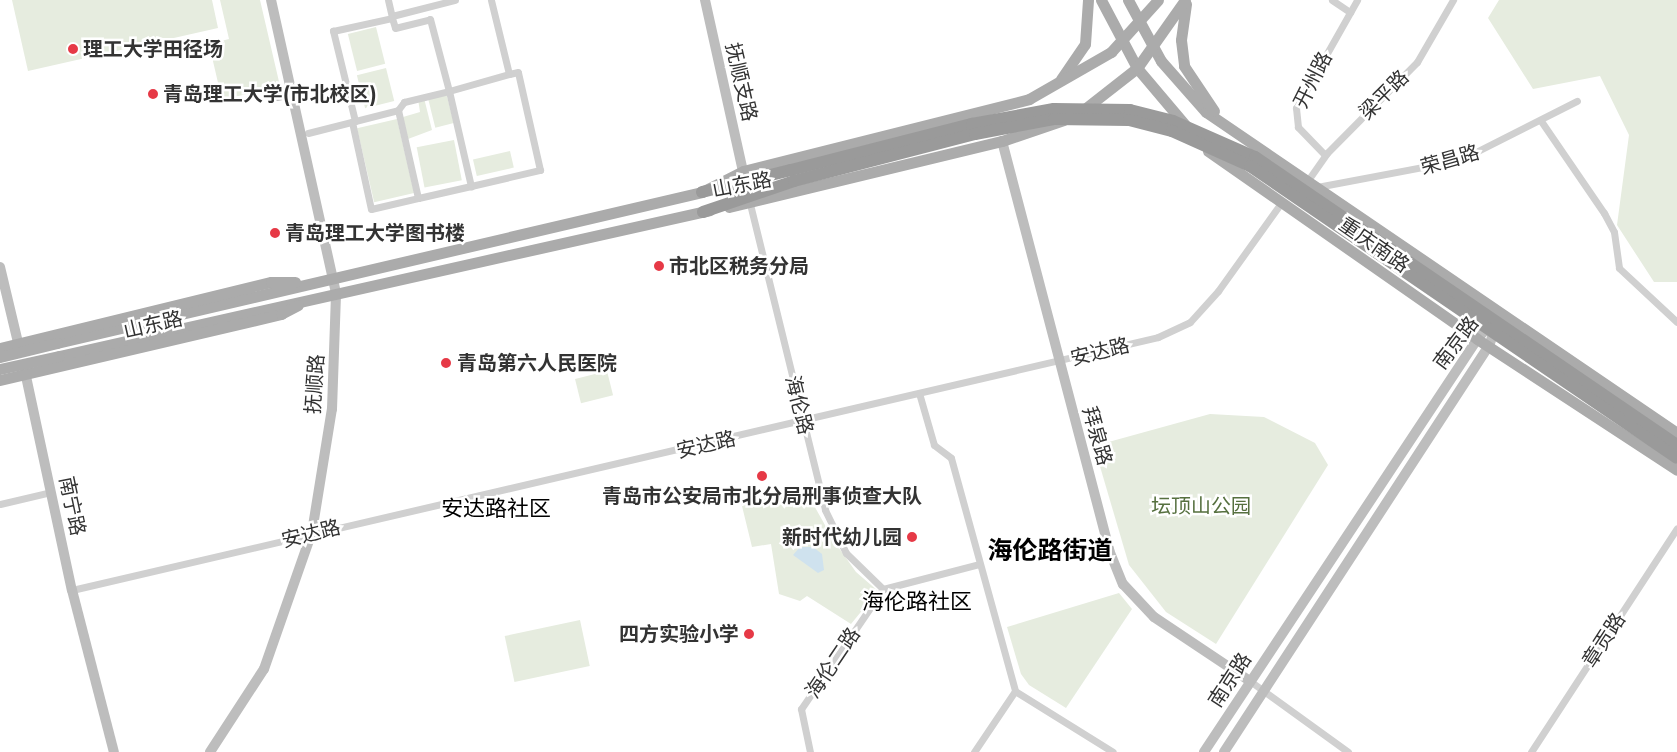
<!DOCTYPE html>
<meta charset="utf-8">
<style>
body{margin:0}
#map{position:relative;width:1677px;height:752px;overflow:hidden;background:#fff;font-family:Jost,"Noto Sans SC",sans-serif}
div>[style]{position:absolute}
.green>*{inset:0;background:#e6ecdf;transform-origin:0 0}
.water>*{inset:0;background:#cfe2ee}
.street>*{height:7px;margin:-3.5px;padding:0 3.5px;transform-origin:3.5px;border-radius:3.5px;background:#d0d0d0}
.secondary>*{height:10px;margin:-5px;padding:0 5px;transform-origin:5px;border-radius:5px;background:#bdbdbd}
.primary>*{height:11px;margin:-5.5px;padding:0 5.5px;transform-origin:5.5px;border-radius:5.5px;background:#ababab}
.highway>*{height:12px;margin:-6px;padding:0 6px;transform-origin:6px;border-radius:6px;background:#9a9a9a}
.primary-bridge>*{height:11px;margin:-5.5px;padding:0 5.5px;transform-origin:5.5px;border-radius:5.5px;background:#ababab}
.highway-bridge>*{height:12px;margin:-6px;padding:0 6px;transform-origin:6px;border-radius:6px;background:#9a9a9a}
.dots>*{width:14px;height:14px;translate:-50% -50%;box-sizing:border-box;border:2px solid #fff;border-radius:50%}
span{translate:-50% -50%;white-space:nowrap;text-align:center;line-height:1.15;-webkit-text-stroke:5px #fff;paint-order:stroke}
.poi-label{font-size:20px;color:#333;font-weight:700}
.left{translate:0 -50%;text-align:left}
.right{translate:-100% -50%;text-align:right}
.street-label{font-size:20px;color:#333}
.park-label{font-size:20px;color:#56703f}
.quarter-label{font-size:22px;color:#000}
.district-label{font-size:25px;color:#000;font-weight:700}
</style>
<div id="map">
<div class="green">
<div style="clip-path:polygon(12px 0,212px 0,218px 28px,28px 71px)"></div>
<div style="clip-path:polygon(220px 0,260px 0,280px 86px,222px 100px,209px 44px,229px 39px)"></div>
<div style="clip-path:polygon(1499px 0,1677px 0,1677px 282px,1654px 282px,1617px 225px,1629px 135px,1600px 76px,1533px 89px,1488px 18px)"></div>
<div style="left:376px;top:27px;width:38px;height:29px;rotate:76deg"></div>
<div style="left:386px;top:68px;width:34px;height:30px;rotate:76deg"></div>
<div style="left:446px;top:92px;width:32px;height:19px;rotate:76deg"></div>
<div style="clip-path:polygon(424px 98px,432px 130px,408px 139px,403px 117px,420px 112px,418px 99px)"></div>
<div style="left:397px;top:119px;width:76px;height:41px;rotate:77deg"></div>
<div style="left:454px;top:140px;width:41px;height:38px;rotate:79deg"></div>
<div style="left:510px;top:151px;width:17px;height:38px;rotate:77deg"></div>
<div style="left:607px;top:371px;width:25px;height:33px;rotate:76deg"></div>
<div style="clip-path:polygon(1210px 414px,1264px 417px,1315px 443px,1328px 465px,1216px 644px,1166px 612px,1129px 565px,1094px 446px)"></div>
<div style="clip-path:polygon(803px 486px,834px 541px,856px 572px,878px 591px,851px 624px,807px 596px,800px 601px,779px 594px,771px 544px,752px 547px,741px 502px)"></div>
<div style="clip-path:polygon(1119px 593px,1132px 609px,1066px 708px,1029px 685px,1021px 674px,1007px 627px)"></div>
<div style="left:580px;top:620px;width:47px;height:77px;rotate:78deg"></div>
</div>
<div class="water">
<div style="clip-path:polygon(800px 547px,813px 547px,822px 554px,824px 570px,818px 573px,793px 555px)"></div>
</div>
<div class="street">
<div style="left:388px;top:0;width:18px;rotate:77deg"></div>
<div style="left:1332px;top:0;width:22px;rotate:34deg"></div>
<div style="left:392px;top:16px;width:65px;rotate:-14.3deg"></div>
<div style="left:355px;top:121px;width:93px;rotate:-103.7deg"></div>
<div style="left:333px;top:31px;width:60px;rotate:-12.4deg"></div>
<div style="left:392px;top:18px;width:10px;rotate:73deg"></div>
<div style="left:395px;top:28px;width:36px;rotate:-14deg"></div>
<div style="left:430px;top:19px;width:74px;rotate:75.2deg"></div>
<div style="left:449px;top:91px;width:62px;rotate:-15.8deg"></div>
<div style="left:1541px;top:121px;width:112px;rotate:55.6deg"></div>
<div style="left:1604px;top:213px;width:21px;rotate:62deg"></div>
<div style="left:1614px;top:232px;width:36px;rotate:82deg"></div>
<div style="left:1619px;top:268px;width:79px;rotate:43deg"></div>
<div style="left:352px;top:122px;width:89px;rotate:77.7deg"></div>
<div style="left:371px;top:209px;width:48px;rotate:-13.2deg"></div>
<div style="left:308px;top:133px;width:93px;rotate:-14.3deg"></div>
<div style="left:398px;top:110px;width:10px;rotate:-53deg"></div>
<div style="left:404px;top:102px;width:46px;rotate:-13.7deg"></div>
<div style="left:449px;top:91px;width:98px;rotate:77deg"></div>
<div style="left:471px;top:186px;width:54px;rotate:167.2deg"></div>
<div style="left:418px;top:198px;width:90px;rotate:-102.8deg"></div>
<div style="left:1325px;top:155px;width:39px;rotate:-134deg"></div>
<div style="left:1298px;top:127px;width:19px;rotate:-96deg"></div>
<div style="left:1296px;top:108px;width:124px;rotate:-60.5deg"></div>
<div style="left:1306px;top:183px;width:37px;rotate:-55deg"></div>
<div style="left:1327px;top:153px;width:128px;rotate:-45.3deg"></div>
<div style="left:1417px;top:62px;width:72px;rotate:-59.9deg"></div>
<div style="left:471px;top:186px;width:71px;rotate:-13.1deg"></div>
<div style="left:540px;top:170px;width:100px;rotate:-102.7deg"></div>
<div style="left:518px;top:72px;width:9px;rotate:167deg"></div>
<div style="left:509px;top:74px;width:76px;rotate:-103.7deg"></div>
<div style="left:1317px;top:187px;width:146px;rotate:-10.7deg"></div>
<div style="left:1460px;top:160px;width:131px;rotate:-26.8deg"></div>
<div style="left:750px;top:204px;width:315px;rotate:76.2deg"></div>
<div style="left:825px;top:510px;width:48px;rotate:64deg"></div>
<div style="left:846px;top:553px;width:52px;rotate:44.2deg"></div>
<div style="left:919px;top:393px;width:54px;rotate:73.9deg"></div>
<div style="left:934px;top:445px;width:21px;rotate:37deg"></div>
<div style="left:951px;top:458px;width:242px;rotate:74.6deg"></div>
<div style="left:1015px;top:691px;width:115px;rotate:31.9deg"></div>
<div style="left:0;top:504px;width:52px;rotate:-13.2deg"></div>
<div style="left:72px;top:590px;width:1115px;rotate:-13.11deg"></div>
<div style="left:1158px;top:337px;width:35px;rotate:-25deg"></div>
<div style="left:1190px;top:322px;width:42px;rotate:-47.9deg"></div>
<div style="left:1218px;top:291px;width:108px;rotate:-54.4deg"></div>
<div style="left:1250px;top:681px;width:121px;rotate:35.9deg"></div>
<div style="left:810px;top:752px;width:44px;rotate:-101.8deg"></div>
<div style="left:801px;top:709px;width:145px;rotate:-55.7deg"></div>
<div style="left:883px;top:589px;width:99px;rotate:-14.6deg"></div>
<div style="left:974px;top:752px;width:73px;rotate:-56.1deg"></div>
<div style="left:1531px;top:752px;width:267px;rotate:-56.9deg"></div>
</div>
<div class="secondary">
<div style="left:705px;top:0;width:175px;rotate:77.5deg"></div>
<div style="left:277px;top:96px;width:15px;rotate:-11deg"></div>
<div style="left:1002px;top:141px;width:423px;rotate:75.3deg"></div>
<div style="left:1109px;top:550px;width:37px;rotate:68deg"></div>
<div style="left:1123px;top:584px;width:45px;rotate:46.8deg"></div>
<div style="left:1154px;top:617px;width:115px;rotate:33.7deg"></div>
<div style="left:0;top:267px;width:86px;rotate:76.6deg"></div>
<div style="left:24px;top:367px;width:228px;rotate:77.9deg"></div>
<div style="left:72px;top:590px;width:167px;rotate:75.5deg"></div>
<div style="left:210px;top:752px;width:99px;rotate:-57deg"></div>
<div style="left:264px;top:669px;width:145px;rotate:-70.7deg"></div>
<div style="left:312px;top:532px;width:125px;rotate:-80.8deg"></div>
<div style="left:332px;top:409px;width:116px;rotate:-88deg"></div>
<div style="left:336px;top:293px;width:300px;rotate:-102.5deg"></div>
<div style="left:1204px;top:752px;width:495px;rotate:-56.5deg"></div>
<div style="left:1477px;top:339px;width:22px;rotate:-47deg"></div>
<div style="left:1224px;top:752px;width:485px;rotate:-56.9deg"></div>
<div style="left:1489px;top:346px;width:21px;rotate:-71deg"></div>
</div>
<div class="primary">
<div style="left:1101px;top:0;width:77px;rotate:62.1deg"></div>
<div style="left:1137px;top:68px;width:76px;rotate:49.8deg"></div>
<div style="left:1128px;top:0;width:69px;rotate:61.6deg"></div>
<div style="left:1161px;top:61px;width:68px;rotate:48.6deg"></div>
<div style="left:1206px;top:112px;width:570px;rotate:34.28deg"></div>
<div style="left:1186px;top:4px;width:36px;rotate:98deg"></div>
<div style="left:1181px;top:40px;width:26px;rotate:83deg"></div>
<div style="left:1184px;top:66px;width:54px;rotate:56.3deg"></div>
<div style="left:1061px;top:79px;width:42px;rotate:-55.6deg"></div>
<div style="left:1085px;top:44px;width:44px;rotate:-86.1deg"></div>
<div style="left:1082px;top:111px;width:70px;rotate:-38deg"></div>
<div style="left:1137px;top:68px;width:83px;rotate:-54.8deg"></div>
<div style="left:1208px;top:151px;width:328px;rotate:34.9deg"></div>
<div style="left:1477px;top:339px;width:239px;rotate:33.2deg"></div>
<div style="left:729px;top:207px;width:281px;rotate:-13.6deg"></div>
<div style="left:1002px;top:141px;width:65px;rotate:-18.7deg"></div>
<div style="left:57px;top:343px;width:662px;rotate:-13.18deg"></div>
<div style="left:702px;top:192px;width:46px;rotate:-27.1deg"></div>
<div style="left:743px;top:171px;width:295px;rotate:-14.1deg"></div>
<div style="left:1029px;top:99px;width:95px;rotate:-29.8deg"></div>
<div style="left:1111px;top:52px;width:70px;rotate:-47.9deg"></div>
<div style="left:0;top:348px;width:279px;rotate:-13.7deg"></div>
<div style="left:271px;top:282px;width:24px"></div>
<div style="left:59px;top:356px;width:667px;rotate:-12.64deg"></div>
<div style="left:0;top:380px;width:289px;rotate:-13.2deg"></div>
<div style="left:281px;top:314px;width:19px;rotate:-28deg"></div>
</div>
<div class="highway">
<div style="left:702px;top:192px;width:92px;rotate:-13.9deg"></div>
<div style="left:703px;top:212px;width:96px;rotate:-18.8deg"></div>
</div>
<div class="primary-bridge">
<div style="left:0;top:357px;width:59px;rotate:-13.8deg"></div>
<div style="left:0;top:369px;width:60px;rotate:-12.4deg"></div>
</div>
<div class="highway-bridge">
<div style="left:791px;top:170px;width:187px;rotate:-14.3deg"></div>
<div style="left:972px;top:124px;width:83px;rotate:-10.4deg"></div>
<div style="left:1054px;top:109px;width:76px;rotate:0.8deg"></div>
<div style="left:1130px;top:110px;width:44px;rotate:14.3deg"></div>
<div style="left:1173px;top:121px;width:90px;rotate:23.7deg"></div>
<div style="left:1255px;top:157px;width:511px;rotate:34.31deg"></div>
<div style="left:794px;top:181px;width:187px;rotate:-14.6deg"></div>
<div style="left:975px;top:134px;width:80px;rotate:-10.8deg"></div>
<div style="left:1054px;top:119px;width:75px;rotate:0.8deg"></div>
<div style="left:1129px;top:120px;width:44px;rotate:14.3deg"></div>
<div style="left:1172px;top:131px;width:85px;rotate:24.2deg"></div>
<div style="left:1250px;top:166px;width:517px;rotate:34.37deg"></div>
</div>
<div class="dots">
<div style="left:73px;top:49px;background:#e63946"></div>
<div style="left:153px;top:94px;background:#e63946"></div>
<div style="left:275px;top:233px;background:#e63946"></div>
<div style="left:659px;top:266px;background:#e63946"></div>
<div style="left:446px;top:363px;background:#e63946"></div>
<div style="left:762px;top:476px;background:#e63946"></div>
<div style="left:912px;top:537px;background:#e63946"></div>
<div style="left:749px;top:634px;background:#e63946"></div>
</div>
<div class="poi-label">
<span class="left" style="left:83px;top:49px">理工大学田径场</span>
<span class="left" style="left:163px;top:94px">青岛理工大学(市北校区)</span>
<span class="left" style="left:285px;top:233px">青岛理工大学图书楼</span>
<span class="left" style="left:669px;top:266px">市北区税务分局</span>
<span class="left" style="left:457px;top:363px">青岛第六人民医院</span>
<span style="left:762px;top:496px">青岛市公安局市北分局刑事侦查大队</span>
<span class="right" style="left:902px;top:537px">新时代幼儿园</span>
<span class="right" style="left:739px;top:634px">四方实验小学</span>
</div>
<div class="street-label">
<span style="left:1313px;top:80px;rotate:-63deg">开州路</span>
<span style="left:741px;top:82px;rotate:77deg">抚顺支路</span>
<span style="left:1384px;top:95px;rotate:-45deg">梁平路</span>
<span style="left:1450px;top:160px;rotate:-16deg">荣昌路</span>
<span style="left:742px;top:185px;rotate:-11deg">山东路</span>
<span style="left:1374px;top:245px;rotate:35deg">重庆南路</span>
<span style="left:153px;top:325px;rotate:-13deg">山东路</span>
<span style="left:1456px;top:343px;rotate:-53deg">南京路</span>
<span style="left:1100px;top:352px;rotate:-14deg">安达路</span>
<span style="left:315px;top:384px;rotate:-86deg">抚顺路</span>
<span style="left:799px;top:405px;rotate:76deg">海伦路</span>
<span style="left:1097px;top:436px;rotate:74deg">拜泉路</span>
<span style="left:706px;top:445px;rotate:-13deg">安达路</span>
<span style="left:72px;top:506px;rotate:78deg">南宁路</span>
<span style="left:311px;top:534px;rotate:-14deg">安达路</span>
<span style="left:1604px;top:640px;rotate:-57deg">章贡路</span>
<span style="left:833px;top:663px;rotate:-56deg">海伦二路</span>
<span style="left:1230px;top:680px;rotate:-57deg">南京路</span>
</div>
<div class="park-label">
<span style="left:1201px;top:506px">坛顶山公园</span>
</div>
<div class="quarter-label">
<span style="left:496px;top:509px">安达路社区</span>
<span style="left:917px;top:602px">海伦路社区</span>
</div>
<div class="district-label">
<span style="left:1050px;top:550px">海伦路街道</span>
</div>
</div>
